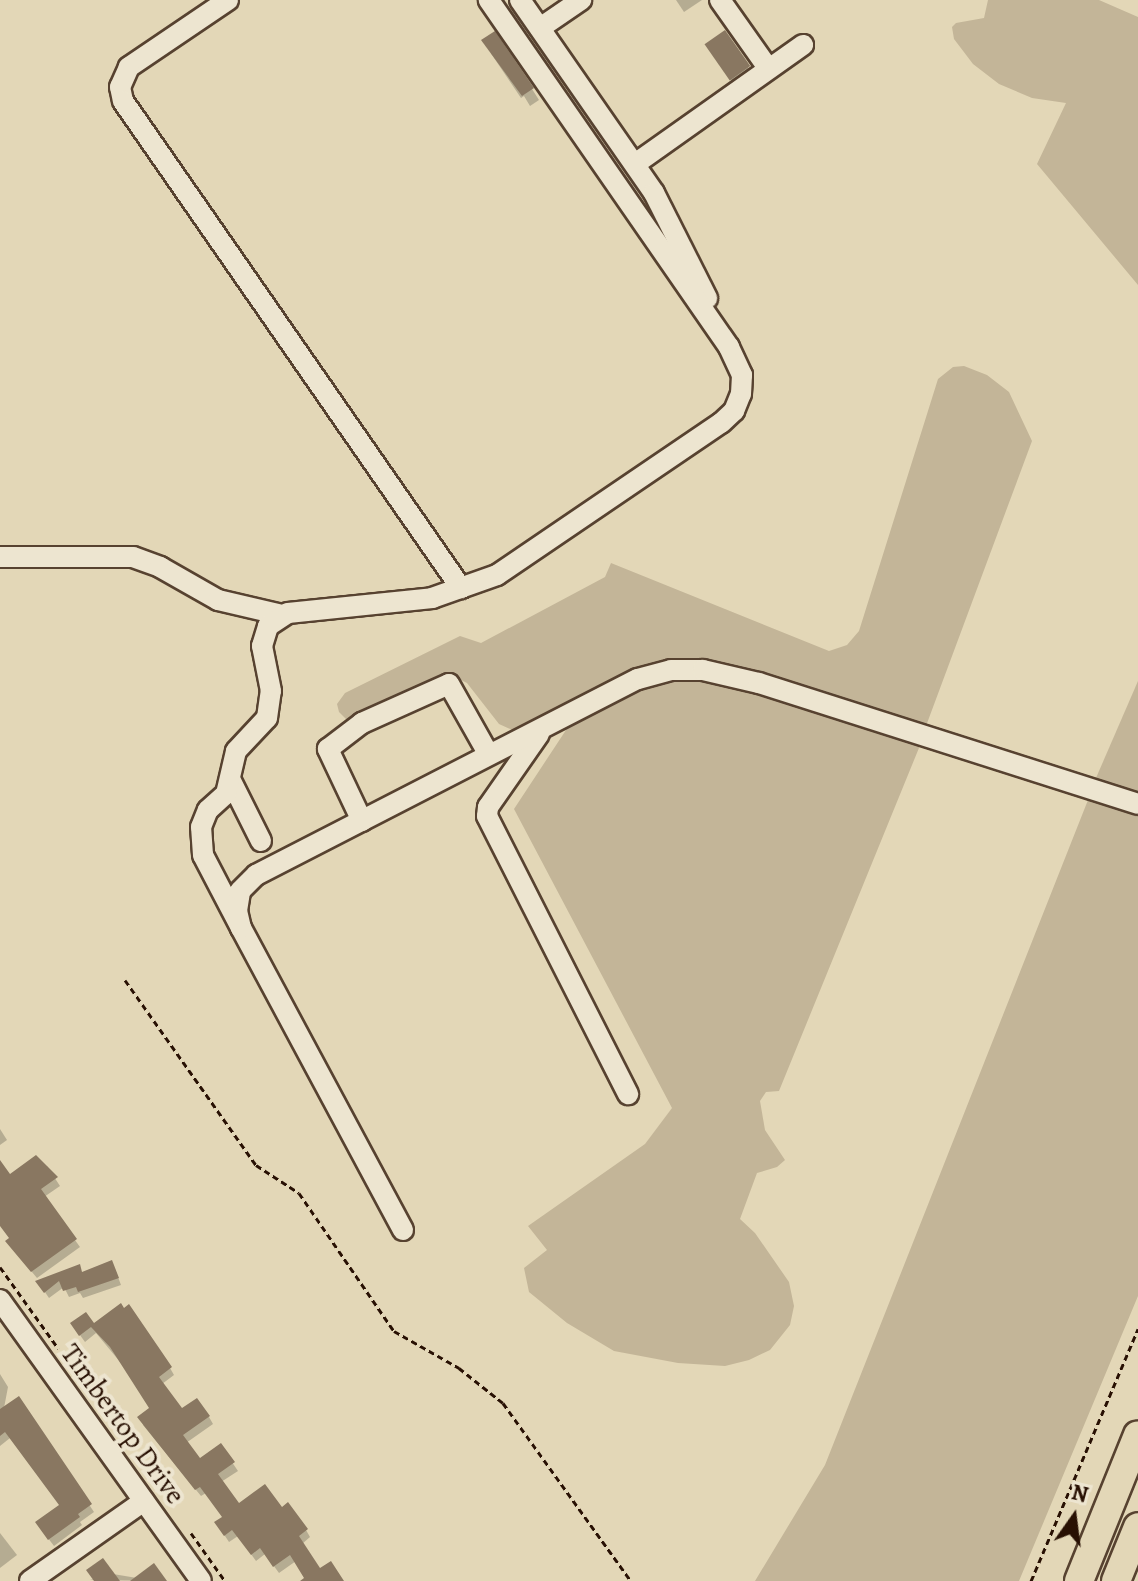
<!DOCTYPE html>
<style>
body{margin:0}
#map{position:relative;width:1138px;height:1581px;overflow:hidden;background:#e3d7b7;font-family:Alegreya,serif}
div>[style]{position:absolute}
.green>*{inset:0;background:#c3b598}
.shadow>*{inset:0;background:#0003}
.building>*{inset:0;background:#897761;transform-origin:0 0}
.path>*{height:3px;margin-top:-1.5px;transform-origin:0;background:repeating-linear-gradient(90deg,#281003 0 6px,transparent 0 10px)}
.roads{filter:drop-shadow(2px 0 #574230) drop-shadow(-2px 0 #574230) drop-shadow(0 2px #574230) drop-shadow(0 -2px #574230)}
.minor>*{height:20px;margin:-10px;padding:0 10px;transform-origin:10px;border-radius:10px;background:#ede5d0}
.highway>*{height:28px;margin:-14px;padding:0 14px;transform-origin:14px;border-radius:14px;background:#e3d7b7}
span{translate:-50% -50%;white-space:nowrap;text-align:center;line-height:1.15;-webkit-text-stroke:8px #ede5d0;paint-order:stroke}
.street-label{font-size:28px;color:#281003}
.north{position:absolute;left:1034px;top:1477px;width:80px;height:80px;-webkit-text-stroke:6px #ede5d0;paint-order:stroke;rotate:14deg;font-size:22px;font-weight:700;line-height:32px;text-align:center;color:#281003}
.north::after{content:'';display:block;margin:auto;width:28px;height:36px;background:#281003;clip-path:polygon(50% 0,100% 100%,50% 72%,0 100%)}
</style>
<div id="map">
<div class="green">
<div style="clip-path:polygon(988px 0,1099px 0,1138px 17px,1138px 285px,1037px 164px,1066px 103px,1032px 98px,999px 84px,973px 64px,954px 39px,952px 27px,956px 23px,984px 18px)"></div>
<div style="clip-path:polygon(964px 366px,987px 375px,1009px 392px,1032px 441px,926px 726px,697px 658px,648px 664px,521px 734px,499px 724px,467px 683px,453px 676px,347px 720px,339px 712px,337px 704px,345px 693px,460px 636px,481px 643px,605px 577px,611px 563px,829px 651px,847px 645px,859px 631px,938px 379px,953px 367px)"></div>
<div style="clip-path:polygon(668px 678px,717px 679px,921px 743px,779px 1091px,766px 1092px,760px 1101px,765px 1130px,785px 1160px,777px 1167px,757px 1173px,740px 1219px,755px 1233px,789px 1282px,794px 1306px,790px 1325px,770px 1350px,749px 1360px,725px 1366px,678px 1363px,614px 1351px,567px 1323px,529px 1292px,524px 1268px,547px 1250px,528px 1226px,645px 1144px,672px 1108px,514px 809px,568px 727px,620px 697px)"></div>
<div style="clip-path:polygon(1138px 681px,1138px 792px,1096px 778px)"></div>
<div style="clip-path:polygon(1088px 800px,1138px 816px,1138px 1296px,1019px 1581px,755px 1581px,825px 1465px)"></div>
</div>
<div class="shadow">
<div style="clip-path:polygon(676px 0,702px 0,684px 12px)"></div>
<div style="clip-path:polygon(725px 32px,755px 78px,738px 90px,714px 56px)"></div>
<div style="clip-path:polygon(490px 52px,532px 89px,539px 100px,530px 106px,524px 96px,521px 98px)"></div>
<div style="clip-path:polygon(0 1129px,7px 1140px,0 1145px)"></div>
<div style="clip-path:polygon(0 1163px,10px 1177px,47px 1166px,60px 1186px,44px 1197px,80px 1247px,37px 1278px,12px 1248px,11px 1239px,0 1223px)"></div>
<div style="clip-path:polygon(115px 1269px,121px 1285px,83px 1298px,80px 1293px,69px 1297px,64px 1287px,49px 1298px,38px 1282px)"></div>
<div style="clip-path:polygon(93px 1325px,170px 1368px,174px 1375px,162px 1384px,181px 1411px,209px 1417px,213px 1424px,186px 1443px,199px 1461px,221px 1446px,238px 1471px,221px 1482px,238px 1505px,281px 1510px,306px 1530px,310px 1537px,302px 1544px,319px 1571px,342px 1581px,301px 1581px,306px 1578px,296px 1561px,279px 1573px,265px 1554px,256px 1561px,238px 1536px,229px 1542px,221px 1530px,224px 1518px,206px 1493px,201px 1496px,143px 1425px,151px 1409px,140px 1386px,96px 1333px,85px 1342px,77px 1331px)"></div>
<div style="clip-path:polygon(0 1374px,8px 1387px,4px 1408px,18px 1398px,94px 1512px,80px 1522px,82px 1525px,54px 1546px,41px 1529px,61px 1506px,10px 1438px,0 1446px)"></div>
<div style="clip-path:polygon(0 1533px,17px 1555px,0 1568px)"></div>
<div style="clip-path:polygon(113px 1574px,137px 1578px,164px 1581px,90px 1580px)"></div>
</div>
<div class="building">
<div style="left:725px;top:30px;width:44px;height:25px;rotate:55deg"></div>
<div style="clip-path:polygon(495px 31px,534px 88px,522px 96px,481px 40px)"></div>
<div style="clip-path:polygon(36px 1155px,58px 1177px,41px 1189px,77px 1239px,31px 1272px,5px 1241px,9px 1238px,0 1226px,0 1160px,10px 1174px)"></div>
<div style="clip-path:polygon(112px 1260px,119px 1278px,78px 1292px,76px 1287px,63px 1291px,59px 1281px,44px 1293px,35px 1281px,80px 1264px,82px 1272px)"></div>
<div style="clip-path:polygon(121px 1303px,124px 1308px,129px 1304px,172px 1367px,159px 1377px,182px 1408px,197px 1398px,210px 1416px,183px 1435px,200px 1458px,221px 1443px,235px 1462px,218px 1474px,239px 1503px,265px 1484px,282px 1507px,288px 1502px,308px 1529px,299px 1536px,320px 1568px,331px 1561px,344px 1581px,300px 1581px,304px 1578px,290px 1555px,273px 1567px,260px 1548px,251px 1555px,232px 1530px,224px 1536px,214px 1522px,222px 1517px,200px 1487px,195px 1490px,137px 1417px,149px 1408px,110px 1347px,91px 1327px,79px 1336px,70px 1323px,86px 1312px,94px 1323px)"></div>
<div style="clip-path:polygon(19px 1396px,92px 1504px,78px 1514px,80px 1517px,48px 1540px,35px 1522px,59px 1505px,5px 1432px,0 1436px,0 1409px)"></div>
<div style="clip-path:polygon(103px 1558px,120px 1581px,94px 1581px,86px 1570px)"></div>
<div style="clip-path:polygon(154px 1563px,167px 1581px,130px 1581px)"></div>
</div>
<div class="path">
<div style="left:125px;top:980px;width:227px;rotate:54.7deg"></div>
<div style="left:256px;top:1165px;width:51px;rotate:33.1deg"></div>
<div style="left:299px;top:1193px;width:168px;rotate:55.5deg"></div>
<div style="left:394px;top:1331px;width:75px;rotate:29.6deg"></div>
<div style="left:459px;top:1368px;width:56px;rotate:38.5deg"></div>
<div style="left:503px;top:1403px;width:219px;rotate:54.3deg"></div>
<div style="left:0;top:1267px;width:100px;rotate:54.4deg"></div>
<div style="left:191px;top:1533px;width:59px;rotate:54.7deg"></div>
<div style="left:1031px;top:1581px;width:274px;rotate:-67deg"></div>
</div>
<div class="roads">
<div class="minor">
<div style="left:228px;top:0;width:120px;rotate:145.9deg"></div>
<div style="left:129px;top:67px;width:22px;rotate:114deg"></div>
<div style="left:120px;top:87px;width:14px;rotate:78deg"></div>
<div style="left:123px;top:101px;width:593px;rotate:55.24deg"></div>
<div style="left:520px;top:0;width:235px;rotate:55.2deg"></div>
<div style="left:654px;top:193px;width:118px;rotate:63.2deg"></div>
<div style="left:720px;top:0;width:83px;rotate:54.8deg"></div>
<div style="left:540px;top:28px;width:50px;rotate:-34.3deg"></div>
<div style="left:635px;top:164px;width:206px;rotate:-35.3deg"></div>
<div style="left:0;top:557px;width:133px"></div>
<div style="left:133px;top:557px;width:29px;rotate:20deg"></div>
<div style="left:160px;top:567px;width:67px;rotate:29.6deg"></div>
<div style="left:218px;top:600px;width:66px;rotate:13.2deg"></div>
<div style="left:539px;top:734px;width:89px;rotate:124.9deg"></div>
<div style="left:488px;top:807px;width:9px;rotate:96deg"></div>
<div style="left:487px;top:816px;width:312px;rotate:63.1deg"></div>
<div style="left:231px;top:781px;width:67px;rotate:63.4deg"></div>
<div style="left:362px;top:821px;width:80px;rotate:-115.3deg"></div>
<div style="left:328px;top:749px;width:43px;rotate:-37.4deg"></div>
<div style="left:362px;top:723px;width:95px;rotate:-24.1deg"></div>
<div style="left:449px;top:684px;width:81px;rotate:60.6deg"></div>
<div style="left:241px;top:928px;width:82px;rotate:-117.5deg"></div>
<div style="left:203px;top:855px;width:28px;rotate:-94deg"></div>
<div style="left:201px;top:827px;width:18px;rotate:-68deg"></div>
<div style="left:208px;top:810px;width:24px;rotate:-42deg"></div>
<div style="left:226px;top:794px;width:44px;rotate:-76.9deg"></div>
<div style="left:236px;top:751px;width:45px;rotate:-46.8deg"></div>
<div style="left:267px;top:718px;width:27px;rotate:-82deg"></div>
<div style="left:271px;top:691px;width:46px;rotate:-101.3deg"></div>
<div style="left:262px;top:646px;width:21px;rotate:-73deg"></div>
<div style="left:268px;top:626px;width:24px;rotate:-33deg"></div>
<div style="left:288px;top:613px;width:145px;rotate:-5.9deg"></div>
<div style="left:432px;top:598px;width:69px;rotate:-19.5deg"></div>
<div style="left:497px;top:575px;width:271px;rotate:-34.2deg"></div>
<div style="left:721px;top:423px;width:18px;rotate:-43deg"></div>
<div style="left:734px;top:411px;width:18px;rotate:-68deg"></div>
<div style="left:741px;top:394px;width:19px;rotate:-87deg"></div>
<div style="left:742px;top:375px;width:31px;rotate:-115deg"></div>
<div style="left:729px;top:347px;width:422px;rotate:-124.7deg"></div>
<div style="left:403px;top:1230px;width:343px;rotate:-118.2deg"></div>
<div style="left:241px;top:928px;width:17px;rotate:-103deg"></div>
<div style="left:237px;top:911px;width:20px;rotate:-81deg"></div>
<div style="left:240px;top:891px;width:23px;rotate:-45deg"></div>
<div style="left:256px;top:875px;width:429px;rotate:-27.2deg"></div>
<div style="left:638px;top:679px;width:34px;rotate:-15deg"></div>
<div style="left:671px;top:670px;width:32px"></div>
<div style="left:703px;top:670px;width:57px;rotate:13.1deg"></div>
<div style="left:759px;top:683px;width:398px;rotate:17.7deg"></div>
<div style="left:0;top:1300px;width:345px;rotate:54.4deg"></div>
<div style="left:30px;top:1581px;width:139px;rotate:-35.1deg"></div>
</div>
<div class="highway">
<div style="left:1079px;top:1581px;width:157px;rotate:-68deg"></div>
<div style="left:1116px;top:1581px;width:58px;rotate:-67.8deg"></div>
</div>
</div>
<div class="street-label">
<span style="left:123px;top:1424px;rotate:54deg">Timbertop Drive</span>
</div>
<div class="north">N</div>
</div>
